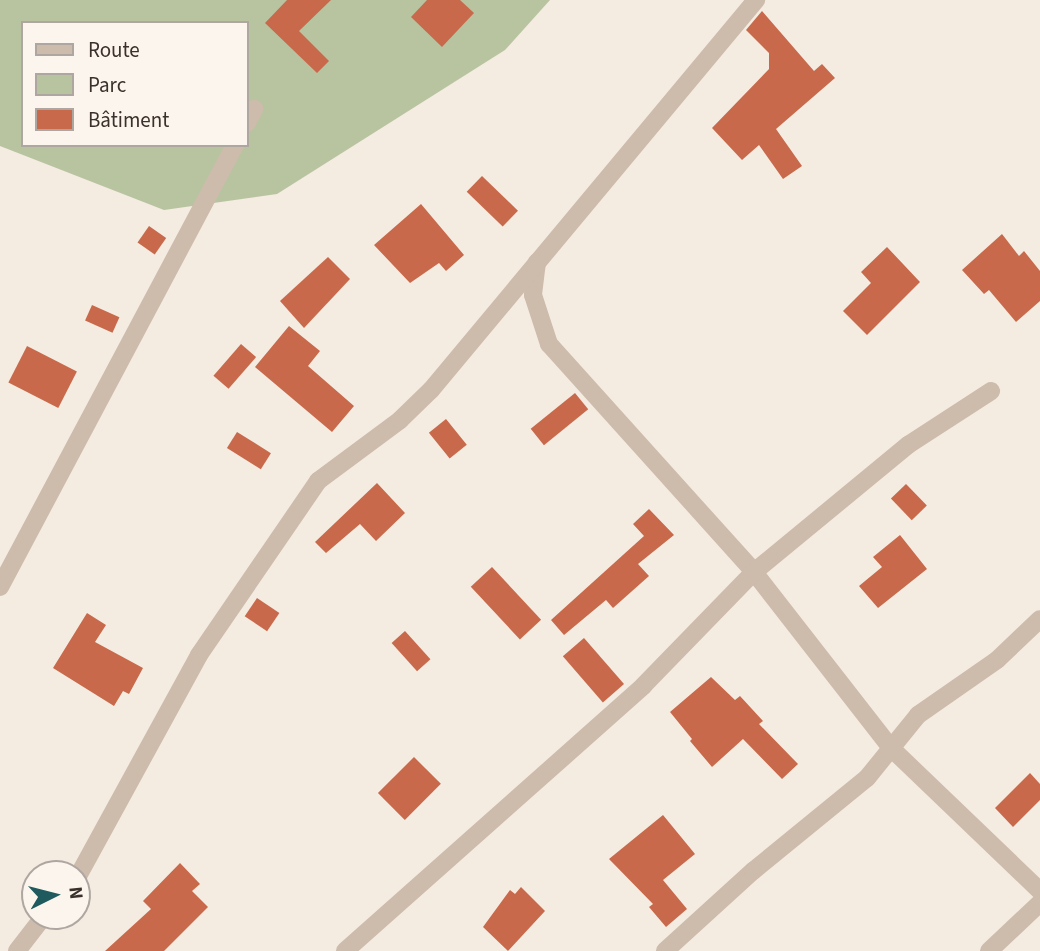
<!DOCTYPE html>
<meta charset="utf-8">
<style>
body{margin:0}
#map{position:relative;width:1040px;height:951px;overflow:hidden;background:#f4ebe1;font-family:"Source Sans 3",sans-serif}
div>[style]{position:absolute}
.green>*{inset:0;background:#b8c4a0}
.building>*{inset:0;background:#c8694b;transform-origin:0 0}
.street>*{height:18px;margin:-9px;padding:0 9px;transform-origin:9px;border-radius:9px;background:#cdbbac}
span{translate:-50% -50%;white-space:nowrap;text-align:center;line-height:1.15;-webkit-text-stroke:5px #fbf5ee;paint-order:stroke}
.legend{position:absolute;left:21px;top:21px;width:228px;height:126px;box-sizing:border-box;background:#fbf5ee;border:2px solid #aea6a0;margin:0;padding:9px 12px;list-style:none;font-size:21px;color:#3b302b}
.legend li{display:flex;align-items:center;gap:14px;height:35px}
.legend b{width:35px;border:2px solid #aea6a0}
.north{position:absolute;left:21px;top:860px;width:70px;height:70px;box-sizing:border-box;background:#fbf5ee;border:2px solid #aea6a0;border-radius:50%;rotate:84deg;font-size:19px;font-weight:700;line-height:28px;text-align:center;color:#3b302b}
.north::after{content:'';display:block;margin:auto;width:24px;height:32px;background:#1f5a5e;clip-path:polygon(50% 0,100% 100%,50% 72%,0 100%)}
</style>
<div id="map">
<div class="green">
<div style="clip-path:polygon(evenodd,0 0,550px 0,505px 50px,277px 194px,164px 210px,0 146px,0 0,23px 23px,247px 23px,247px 145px,23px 145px,23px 23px)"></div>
</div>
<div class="building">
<div style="clip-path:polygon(287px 0,331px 0,299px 31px,329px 61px,317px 73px,265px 23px)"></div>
<div style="clip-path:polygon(427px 0,460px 0,474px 13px,442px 47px,411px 17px)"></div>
<div style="clip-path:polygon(762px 11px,814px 71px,822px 64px,835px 78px,776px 129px,802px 166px,783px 179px,759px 145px,742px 160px,712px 128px,769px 69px,769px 53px,746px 30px)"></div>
<div style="left:482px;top:176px;width:50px;height:22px;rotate:44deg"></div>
<div style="clip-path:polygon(421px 204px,464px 255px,446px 271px,439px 263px,410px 283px,374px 245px)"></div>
<div style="left:149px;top:226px;width:21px;height:20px;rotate:35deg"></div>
<div style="clip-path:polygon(1002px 234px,1019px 256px,1024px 251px,1040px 271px,1040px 301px,1016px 322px,989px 290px,984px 294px,962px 270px)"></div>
<div style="clip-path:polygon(887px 247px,920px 282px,867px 335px,843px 311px,871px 283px,861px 272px)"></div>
<div style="clip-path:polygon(328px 257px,350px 279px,304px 328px,280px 301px)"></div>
<div style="left:92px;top:305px;width:30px;height:17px;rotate:24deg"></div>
<div style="clip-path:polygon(289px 326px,320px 351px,308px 366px,354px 406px,332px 432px,255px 367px)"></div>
<div style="left:241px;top:344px;width:20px;height:42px;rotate:41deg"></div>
<div style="left:27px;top:346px;width:56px;height:41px;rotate:27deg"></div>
<div style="left:575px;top:393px;width:21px;height:57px;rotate:51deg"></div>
<div style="left:446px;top:419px;width:33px;height:22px;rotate:51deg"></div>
<div style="left:237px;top:432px;width:40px;height:19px;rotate:32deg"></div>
<div style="clip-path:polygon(377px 483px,405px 513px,376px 541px,360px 524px,326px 553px,315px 542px)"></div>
<div style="left:906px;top:484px;width:30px;height:21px;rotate:46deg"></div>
<div style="clip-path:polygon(649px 509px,674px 535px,638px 564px,649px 576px,613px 608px,606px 600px,564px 635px,551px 620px,644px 536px,633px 524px)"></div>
<div style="clip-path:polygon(900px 535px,927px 569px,878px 608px,859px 586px,882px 567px,873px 557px)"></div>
<div style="left:492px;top:567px;width:72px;height:29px;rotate:47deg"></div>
<div style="left:257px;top:598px;width:27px;height:22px;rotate:34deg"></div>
<div style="clip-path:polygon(87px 613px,106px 625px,95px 642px,143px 668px,129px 694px,123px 691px,114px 706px,53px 668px)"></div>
<div style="left:405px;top:631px;width:38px;height:18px;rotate:48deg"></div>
<div style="left:584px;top:638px;width:61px;height:28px;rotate:49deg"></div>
<div style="clip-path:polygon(711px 677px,735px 700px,740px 696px,763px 721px,759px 724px,798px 764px,782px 779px,743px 739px,712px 767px,690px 741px,692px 739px,670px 712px)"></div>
<div style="left:414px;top:757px;width:38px;height:51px;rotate:45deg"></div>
<div style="clip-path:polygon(1030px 773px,1040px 784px,1040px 800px,1013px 827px,995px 808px)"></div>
<div style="clip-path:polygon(663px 815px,695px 854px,663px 880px,687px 909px,666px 927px,649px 907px,653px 904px,609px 859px)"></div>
<div style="clip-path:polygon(180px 863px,200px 884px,192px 891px,208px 907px,164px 951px,105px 951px,151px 909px,143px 901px)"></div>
<div style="clip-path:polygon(521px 887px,545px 911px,508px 951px,483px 927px,510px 890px,515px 894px)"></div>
</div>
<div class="street">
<div style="left:247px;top:123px;width:16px;rotate:-63deg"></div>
<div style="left:537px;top:262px;width:33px;rotate:97deg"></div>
<div style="left:533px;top:295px;width:52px;rotate:71.9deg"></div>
<div style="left:549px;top:344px;width:307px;rotate:48deg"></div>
<div style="left:754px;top:572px;width:223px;rotate:52.1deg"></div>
<div style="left:891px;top:748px;width:207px;rotate:43.8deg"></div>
<div style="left:0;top:587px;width:501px;rotate:-62deg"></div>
<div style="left:77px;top:878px;width:254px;rotate:-61.3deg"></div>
<div style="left:199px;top:655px;width:211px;rotate:-55.6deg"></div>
<div style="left:318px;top:481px;width:102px;rotate:-36.6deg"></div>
<div style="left:400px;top:420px;width:43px;rotate:-44.1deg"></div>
<div style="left:431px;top:390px;width:508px;rotate:-50.19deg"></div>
<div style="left:17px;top:951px;width:44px;rotate:-52.4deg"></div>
<div style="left:345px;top:951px;width:399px;rotate:-41.6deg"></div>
<div style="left:643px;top:686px;width:159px;rotate:-45.8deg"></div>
<div style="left:754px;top:572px;width:200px;rotate:-39.5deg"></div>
<div style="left:908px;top:445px;width:99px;rotate:-33deg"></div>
<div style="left:665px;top:951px;width:119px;rotate:-42.3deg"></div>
<div style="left:753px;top:871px;width:147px;rotate:-39.2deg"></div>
<div style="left:867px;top:778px;width:81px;rotate:-51deg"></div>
<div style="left:918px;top:715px;width:96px;rotate:-34.8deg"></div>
<div style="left:997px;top:660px;width:59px;rotate:-43.6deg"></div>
<div style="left:989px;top:951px;width:70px;rotate:-43.3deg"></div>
</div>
<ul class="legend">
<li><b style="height:9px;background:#cdbbac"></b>Route</li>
<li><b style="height:19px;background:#b8c4a0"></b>Parc</li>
<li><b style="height:19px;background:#c8694b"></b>Bâtiment</li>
</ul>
<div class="north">N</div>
</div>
